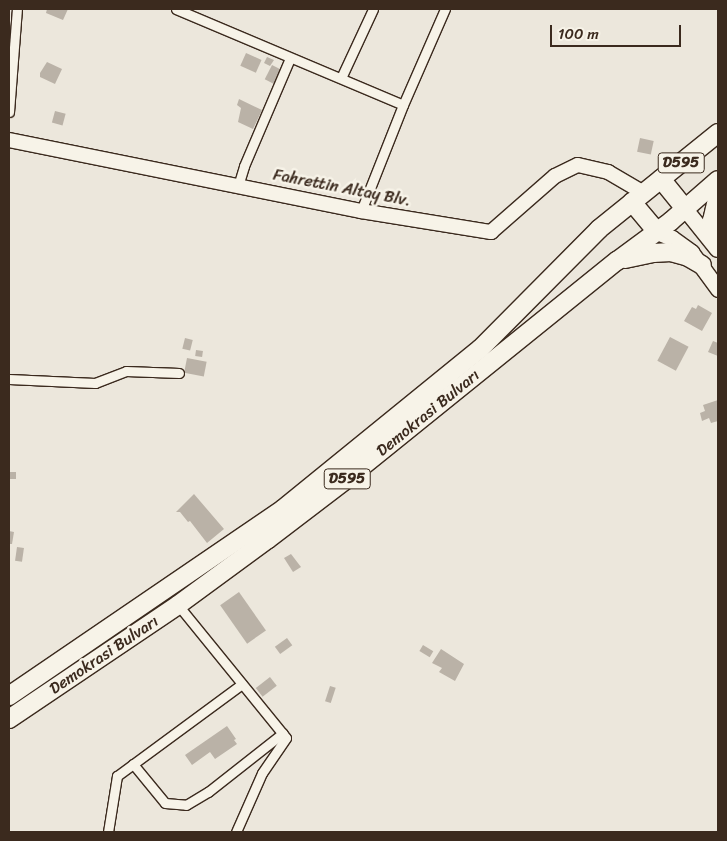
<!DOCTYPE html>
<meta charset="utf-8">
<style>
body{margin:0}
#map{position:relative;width:727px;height:841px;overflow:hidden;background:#ece7dc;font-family:Sriracha,sans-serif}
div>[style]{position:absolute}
.building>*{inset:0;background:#bab2a7;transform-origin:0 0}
.roads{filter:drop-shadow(1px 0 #3b2a1e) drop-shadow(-1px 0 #3b2a1e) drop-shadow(0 1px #3b2a1e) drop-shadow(0 -1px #3b2a1e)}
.street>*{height:9px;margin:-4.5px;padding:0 4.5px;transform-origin:4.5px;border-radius:4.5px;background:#f7f3e8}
.secondary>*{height:14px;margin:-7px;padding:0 7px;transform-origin:7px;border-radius:7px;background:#f7f3e8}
.primary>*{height:15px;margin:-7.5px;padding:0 7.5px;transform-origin:7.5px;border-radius:7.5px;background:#f7f3e8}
.highway>*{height:18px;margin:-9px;padding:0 9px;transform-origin:9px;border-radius:9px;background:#f7f3e8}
span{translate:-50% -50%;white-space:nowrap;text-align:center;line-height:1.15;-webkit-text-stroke:5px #f7f3e8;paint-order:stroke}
.shield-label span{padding:1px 4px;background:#f7f3e8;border:1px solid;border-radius:4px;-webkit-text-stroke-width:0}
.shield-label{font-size:15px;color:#3b2a1e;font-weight:700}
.street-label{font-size:16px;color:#3b2a1e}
.frame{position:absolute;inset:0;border:10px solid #3b2a1e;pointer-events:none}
.scale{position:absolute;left:550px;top:25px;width:131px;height:22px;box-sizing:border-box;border:2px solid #3b2a1e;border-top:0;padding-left:6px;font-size:15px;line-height:18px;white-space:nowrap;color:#3b2a1e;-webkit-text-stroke:4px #f7f3e8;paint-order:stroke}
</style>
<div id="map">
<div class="building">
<div style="clip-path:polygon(47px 9px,68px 9px,63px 20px,46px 13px)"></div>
<div style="left:246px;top:53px;width:17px;height:14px;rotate:24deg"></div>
<div style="clip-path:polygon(267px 57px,274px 60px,270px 66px,264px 63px)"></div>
<div style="clip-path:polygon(47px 62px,62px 69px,55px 84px,40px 77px,40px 73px)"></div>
<div style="left:272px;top:65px;width:11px;height:16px;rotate:27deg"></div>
<div style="clip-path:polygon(239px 99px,262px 110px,253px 129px,238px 122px,241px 108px,237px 105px)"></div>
<div style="left:55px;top:111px;width:11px;height:12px;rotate:15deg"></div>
<div style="left:640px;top:138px;width:14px;height:14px;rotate:12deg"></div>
<div style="clip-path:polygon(698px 305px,712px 313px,702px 331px,684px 321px,692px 307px,696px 309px)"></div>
<div style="left:670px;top:337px;width:21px;height:27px;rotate:28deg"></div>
<div style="left:185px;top:338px;width:8px;height:11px;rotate:14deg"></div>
<div style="clip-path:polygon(713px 341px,718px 343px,718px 356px,708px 352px)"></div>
<div style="left:196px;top:350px;width:7px;height:6px;rotate:8deg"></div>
<div style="left:187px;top:358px;width:20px;height:15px;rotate:11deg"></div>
<div style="clip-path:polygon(718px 400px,718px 421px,711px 423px,709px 418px,702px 421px,700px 413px,705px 411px,703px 405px)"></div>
<div style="left:9px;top:472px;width:7px;height:7px"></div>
<div style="clip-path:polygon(194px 494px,224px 529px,207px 543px,190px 521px,188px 522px,180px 512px,176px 512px)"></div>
<div style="clip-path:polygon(9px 531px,14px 532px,12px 544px,9px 544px)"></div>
<div style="left:17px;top:547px;width:7px;height:14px;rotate:8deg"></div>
<div style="clip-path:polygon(291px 554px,301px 567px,293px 572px,284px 558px)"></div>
<div style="left:239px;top:592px;width:47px;height:23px;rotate:55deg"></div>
<div style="left:287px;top:638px;width:9px;height:15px;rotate:54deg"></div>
<div style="left:423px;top:645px;width:12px;height:7px;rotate:31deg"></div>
<div style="clip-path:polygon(441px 649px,464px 664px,455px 681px,439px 672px,442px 668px,432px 663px)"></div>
<div style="left:270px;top:677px;width:11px;height:18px;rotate:52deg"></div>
<div style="left:330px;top:686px;width:6px;height:16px;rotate:18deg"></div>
<div style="clip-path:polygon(227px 726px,236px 739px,234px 740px,237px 744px,215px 759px,210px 752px,192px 765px,185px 755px)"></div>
</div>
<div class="roads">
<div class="street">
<div style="left:176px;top:9px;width:246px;rotate:22.9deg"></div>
<div style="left:341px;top:78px;width:76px;rotate:-65.1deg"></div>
<div style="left:9px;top:112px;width:103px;rotate:-85.6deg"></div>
<div style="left:238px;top:186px;width:21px;rotate:-73deg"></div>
<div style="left:244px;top:166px;width:117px;rotate:-66.9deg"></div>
<div style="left:361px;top:211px;width:114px;rotate:-68.4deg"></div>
<div style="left:403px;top:105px;width:105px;rotate:-66.4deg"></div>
<div style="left:9px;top:379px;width:86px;rotate:2.7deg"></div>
<div style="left:95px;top:383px;width:33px;rotate:-21deg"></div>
<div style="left:126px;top:371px;width:53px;rotate:2.2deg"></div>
<div style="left:178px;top:605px;width:171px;rotate:50.9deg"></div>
<div style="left:286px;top:738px;width:42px;rotate:124.4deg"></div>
<div style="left:262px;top:773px;width:64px;rotate:113.8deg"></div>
<div style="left:133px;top:764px;width:50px;rotate:50.6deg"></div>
<div style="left:165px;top:803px;width:21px;rotate:5deg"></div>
<div style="left:186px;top:805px;width:26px;rotate:-31deg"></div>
<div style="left:208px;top:792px;width:95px;rotate:-38.2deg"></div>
<div style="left:108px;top:832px;width:57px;rotate:-80.9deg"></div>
<div style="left:117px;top:776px;width:155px;rotate:-36.4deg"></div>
</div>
<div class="secondary">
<div style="left:9px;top:140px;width:359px;rotate:11.4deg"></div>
<div style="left:361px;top:211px;width:132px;rotate:9.2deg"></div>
<div style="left:491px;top:232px;width:85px;rotate:-41.2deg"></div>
<div style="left:555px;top:176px;width:25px;rotate:-26deg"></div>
<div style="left:578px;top:165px;width:31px;rotate:13deg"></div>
<div style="left:608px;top:172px;width:42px;rotate:30.3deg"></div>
</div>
<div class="primary">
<div style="left:685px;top:209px;width:51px;rotate:51.3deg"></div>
<div style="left:657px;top:232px;width:16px;rotate:22deg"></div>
<div style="left:672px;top:238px;width:24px;rotate:36deg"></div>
<div style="left:691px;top:252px;width:46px;rotate:53.9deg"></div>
</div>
<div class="highway">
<div style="left:661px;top:179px;width:38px;rotate:51deg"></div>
<div style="left:718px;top:195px;width:26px;rotate:103deg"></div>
<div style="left:712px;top:220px;width:24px;rotate:75deg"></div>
<div style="left:632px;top:202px;width:39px;rotate:50deg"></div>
<div style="left:625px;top:259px;width:29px;rotate:-12deg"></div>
<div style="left:653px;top:253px;width:18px;rotate:-3deg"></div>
<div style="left:671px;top:252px;width:18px;rotate:16deg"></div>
<div style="left:688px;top:257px;width:16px;rotate:30deg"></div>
<div style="left:9px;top:696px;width:332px;rotate:-34.3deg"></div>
<div style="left:283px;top:509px;width:254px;rotate:-39.1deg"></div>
<div style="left:480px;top:349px;width:169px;rotate:-45.2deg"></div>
<div style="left:599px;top:229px;width:153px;rotate:-38.9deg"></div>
<div style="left:9px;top:719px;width:204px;rotate:-34deg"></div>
<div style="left:178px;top:605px;width:112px;rotate:-36.3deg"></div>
<div style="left:268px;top:539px;width:96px;rotate:-37.3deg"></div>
<div style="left:344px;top:481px;width:351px;rotate:-38.9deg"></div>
<div style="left:617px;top:261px;width:67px;rotate:-36.5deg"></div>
<div style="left:671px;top:221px;width:62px;rotate:-41.1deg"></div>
</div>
</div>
<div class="shield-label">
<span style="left:681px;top:163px">D595</span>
<span style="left:347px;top:479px">D595</span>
</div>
<div class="street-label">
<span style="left:342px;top:188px;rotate:11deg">Fahrettin Altay Blv.</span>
<span style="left:428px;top:413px;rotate:-39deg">Demokrasi Bulvarı</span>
<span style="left:104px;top:655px;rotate:-34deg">Demokrasi Bulvarı</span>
</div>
<div class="frame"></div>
<div class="scale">100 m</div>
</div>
